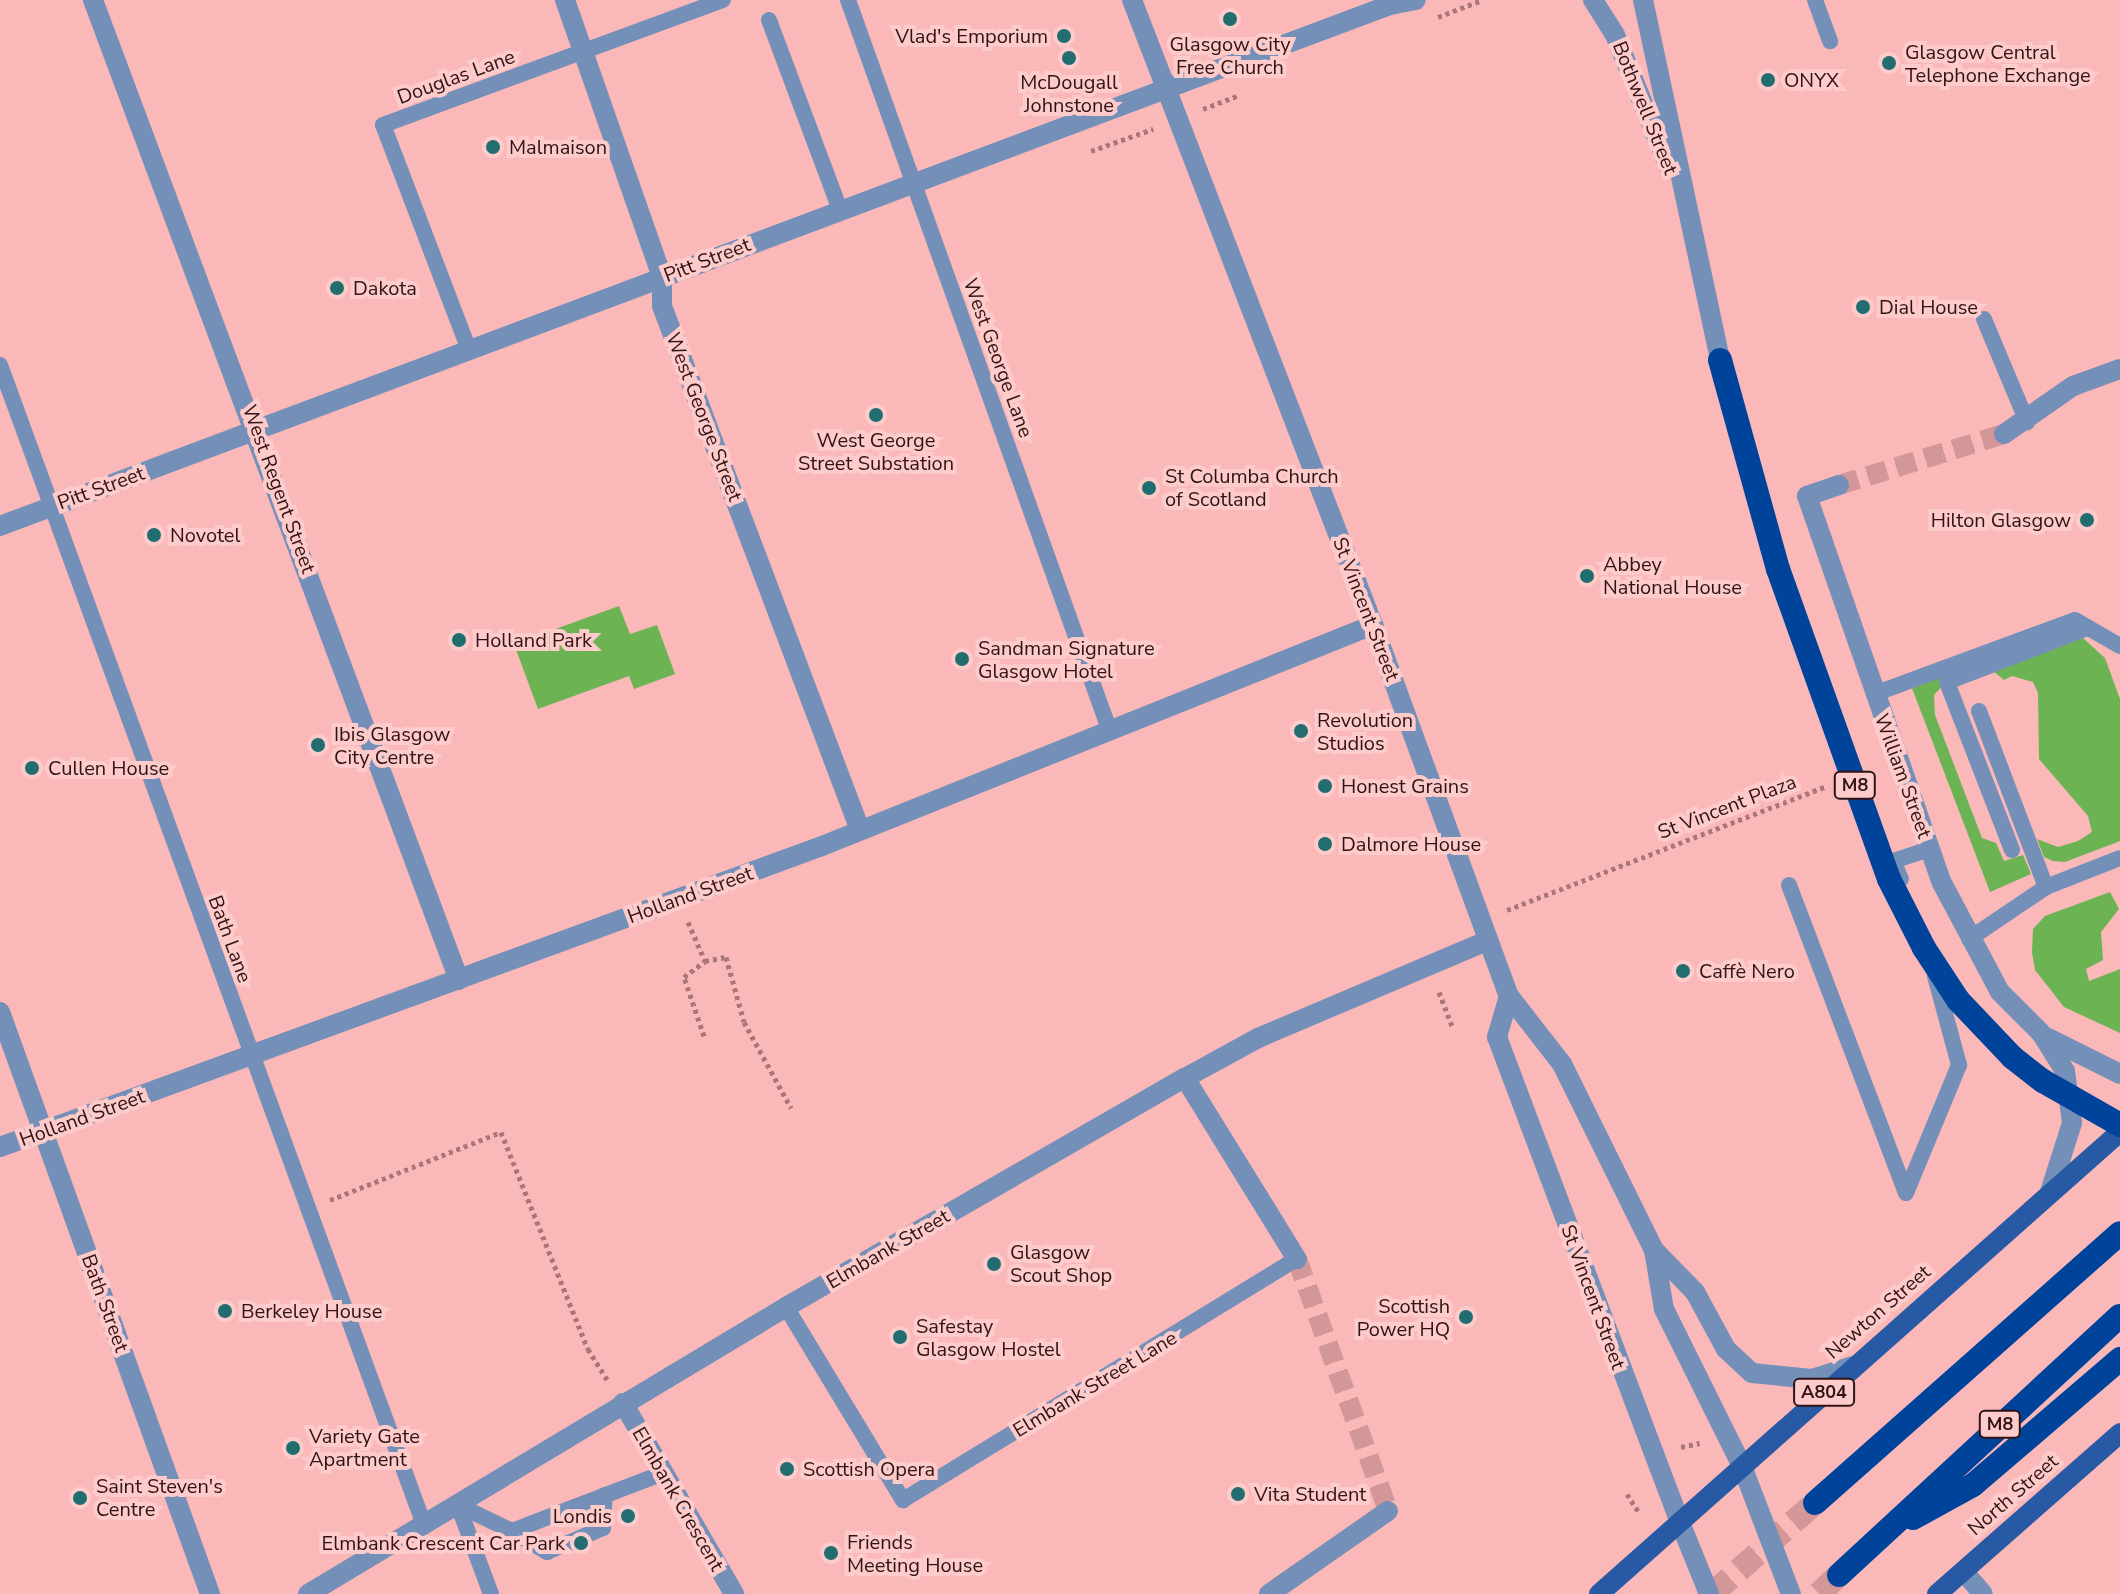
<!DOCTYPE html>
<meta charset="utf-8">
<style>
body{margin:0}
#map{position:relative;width:2120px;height:1594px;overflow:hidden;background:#fbb8b9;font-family:"Nunito Sans",sans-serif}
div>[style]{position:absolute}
.green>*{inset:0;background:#6cb354}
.minor-tunnel>*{height:20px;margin-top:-10px;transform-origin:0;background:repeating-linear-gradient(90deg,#d39798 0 20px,transparent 0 30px)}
.motorway-tunnel>*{height:24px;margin-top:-12px;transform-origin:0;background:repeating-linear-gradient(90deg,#d39798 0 24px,transparent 0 36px)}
.path>*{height:5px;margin-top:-2.5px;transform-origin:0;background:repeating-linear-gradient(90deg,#aa7677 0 4px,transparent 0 8px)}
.service>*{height:16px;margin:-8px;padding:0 8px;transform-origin:8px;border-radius:8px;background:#7490b9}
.minor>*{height:20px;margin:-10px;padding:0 10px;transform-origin:10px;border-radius:10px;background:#7490b9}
.tertiary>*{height:20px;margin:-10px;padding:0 10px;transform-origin:10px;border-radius:10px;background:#7490b9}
.primary>*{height:20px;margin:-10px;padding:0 10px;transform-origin:10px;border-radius:10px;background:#2759a4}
.motorway>*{height:24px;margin:-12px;padding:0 12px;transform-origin:12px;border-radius:12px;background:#00439b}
.dots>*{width:22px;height:22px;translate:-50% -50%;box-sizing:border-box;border:4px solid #fecbcb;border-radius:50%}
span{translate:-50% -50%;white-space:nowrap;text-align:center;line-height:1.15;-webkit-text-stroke:8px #fecbcb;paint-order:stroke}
.shield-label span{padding:2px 6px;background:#fecbcb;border:2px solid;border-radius:6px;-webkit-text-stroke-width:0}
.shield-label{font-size:18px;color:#311314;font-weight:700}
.poi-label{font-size:20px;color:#311314}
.right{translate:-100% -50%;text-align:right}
.left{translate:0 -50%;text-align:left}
.street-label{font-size:20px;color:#311314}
</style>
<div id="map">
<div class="green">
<div style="clip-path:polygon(619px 606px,630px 634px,657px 625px,675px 674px,634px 689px,629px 676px,538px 709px,514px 644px)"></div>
<div style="clip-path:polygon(2083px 638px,2105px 658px,2120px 699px,2120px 841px,2065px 862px,2053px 861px,2044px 857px,2037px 839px,2058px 847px,2078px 841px,2092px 832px,2088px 816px,2039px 759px,2038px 693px,2033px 682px,2012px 676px,2004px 680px,1993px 671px)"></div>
<div style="clip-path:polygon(1963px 663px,1934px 695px,1935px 715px,1982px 838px,1996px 843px,2004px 861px,2023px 855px,2031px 874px,1990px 892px,1910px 683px)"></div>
<div style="clip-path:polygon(2110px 892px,2119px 909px,2101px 932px,2103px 960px,2086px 969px,2089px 981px,2120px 969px,2120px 1033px,2064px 1007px,2035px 970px,2032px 952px,2033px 929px,2045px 916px)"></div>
</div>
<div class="minor-tunnel">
<div style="left:1839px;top:485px;width:173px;rotate:-17.2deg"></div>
<div style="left:1297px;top:1259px;width:268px;rotate:70.1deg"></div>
</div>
<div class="motorway-tunnel">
<div style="left:1712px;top:1594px;width:137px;rotate:-41.5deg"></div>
<div style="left:1819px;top:1594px;width:28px;rotate:-44deg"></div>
</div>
<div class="path">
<div style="left:1438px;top:17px;width:47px;rotate:-21.1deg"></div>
<div style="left:1203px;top:109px;width:39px;rotate:-21deg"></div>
<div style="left:1091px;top:151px;width:66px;rotate:-19.5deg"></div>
<div style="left:1507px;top:910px;width:342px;rotate:-21.2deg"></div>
<div style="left:688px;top:922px;width:43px;rotate:66.4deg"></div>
<div style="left:1439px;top:992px;width:39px;rotate:69deg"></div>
<div style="left:704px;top:1036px;width:62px;rotate:-108.7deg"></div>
<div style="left:684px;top:977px;width:26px;rotate:-37deg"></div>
<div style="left:705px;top:961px;width:21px;rotate:-11deg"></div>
<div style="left:726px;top:957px;width:67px;rotate:74.5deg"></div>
<div style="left:744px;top:1022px;width:98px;rotate:61.3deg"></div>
<div style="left:330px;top:1200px;width:184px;rotate:-21.7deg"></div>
<div style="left:501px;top:1132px;width:234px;rotate:68.2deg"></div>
<div style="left:588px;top:1349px;width:39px;rotate:58deg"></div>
<div style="left:1681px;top:1447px;width:19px;rotate:-12deg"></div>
<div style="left:1627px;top:1494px;width:24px;rotate:57deg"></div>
</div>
<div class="service">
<div style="left:848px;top:0;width:774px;rotate:70.3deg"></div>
<div style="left:1815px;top:0;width:44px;rotate:69.9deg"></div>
<div style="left:769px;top:20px;width:203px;rotate:69.5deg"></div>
<div style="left:1984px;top:319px;width:112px;rotate:67.3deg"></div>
<div style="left:469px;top:350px;width:241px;rotate:-110.9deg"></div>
<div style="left:383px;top:125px;width:362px;rotate:-20.2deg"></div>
<div style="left:0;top:365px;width:1235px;rotate:69.92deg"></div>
<div style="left:1874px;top:694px;width:214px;rotate:-20.2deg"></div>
<div style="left:2075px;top:620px;width:52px;rotate:30deg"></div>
<div style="left:1979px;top:711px;width:188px;rotate:69.2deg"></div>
<div style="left:2012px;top:850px;width:180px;rotate:-111.2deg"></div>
<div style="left:1947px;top:682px;width:151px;rotate:-21deg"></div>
<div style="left:1901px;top:879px;width:20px;rotate:-114deg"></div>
<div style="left:1893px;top:861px;width:39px;rotate:-18deg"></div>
<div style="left:1789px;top:885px;width:329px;rotate:69.2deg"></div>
<div style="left:1906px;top:1193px;width:139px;rotate:-67.5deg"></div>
<div style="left:1959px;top:1065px;width:92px;rotate:-105.1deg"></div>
<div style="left:1969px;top:939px;width:93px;rotate:-34deg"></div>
<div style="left:2046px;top:887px;width:79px;rotate:-21.4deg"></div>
<div style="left:786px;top:1307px;width:226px;rotate:58.8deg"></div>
<div style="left:903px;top:1500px;width:462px;rotate:-31.5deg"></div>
<div style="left:458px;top:1505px;width:60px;rotate:25.7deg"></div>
<div style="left:512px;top:1531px;width:162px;rotate:-21deg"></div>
<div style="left:458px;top:1505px;width:95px;rotate:69.7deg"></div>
<div style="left:512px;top:1531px;width:41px;rotate:31deg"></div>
<div style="left:547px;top:1552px;width:61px;rotate:-23.2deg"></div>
<div style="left:603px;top:1528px;width:33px;rotate:-87deg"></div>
</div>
<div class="minor">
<div style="left:93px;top:0;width:1046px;rotate:69.52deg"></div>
<div style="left:565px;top:0;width:293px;rotate:70.7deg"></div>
<div style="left:662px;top:277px;width:29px;rotate:90deg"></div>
<div style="left:662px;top:306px;width:560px;rotate:69.3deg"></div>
<div style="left:1132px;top:0;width:670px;rotate:68.91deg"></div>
<div style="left:1373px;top:625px;width:395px;rotate:69.9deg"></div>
<div style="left:1509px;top:996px;width:86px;rotate:52.1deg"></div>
<div style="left:1562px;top:1064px;width:208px;rotate:63.7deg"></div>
<div style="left:1654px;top:1250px;width:60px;rotate:80.4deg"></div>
<div style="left:1664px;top:1309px;width:175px;rotate:63.6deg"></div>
<div style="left:1593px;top:0;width:41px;rotate:57.8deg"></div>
<div style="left:1615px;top:35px;width:143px;rotate:67.8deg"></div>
<div style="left:1643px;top:0;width:368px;rotate:77.9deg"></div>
<div style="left:2004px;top:434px;width:84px;rotate:-34.8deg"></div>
<div style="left:2073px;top:386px;width:50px;rotate:-19.9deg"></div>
<div style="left:1839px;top:485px;width:34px;rotate:161deg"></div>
<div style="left:1807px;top:496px;width:410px;rotate:70.8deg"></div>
<div style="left:1942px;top:883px;width:123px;rotate:62deg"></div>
<div style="left:2000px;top:992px;width:58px;rotate:45deg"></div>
<div style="left:2041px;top:1033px;width:45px;rotate:57.7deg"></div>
<div style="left:2065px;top:1071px;width:52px;rotate:82.3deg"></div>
<div style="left:2072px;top:1123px;width:72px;rotate:107.7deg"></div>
<div style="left:0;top:526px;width:1484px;rotate:-20.55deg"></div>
<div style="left:1390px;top:5px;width:26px;rotate:-11deg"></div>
<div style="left:1509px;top:996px;width:43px;rotate:106.3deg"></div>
<div style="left:1497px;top:1037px;width:516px;rotate:69.35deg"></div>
<div style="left:2048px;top:1038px;width:80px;rotate:26.6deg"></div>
<div style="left:1185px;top:1078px;width:213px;rotate:58.3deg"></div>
<div style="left:0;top:1147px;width:875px;rotate:-20.11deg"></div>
<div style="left:822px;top:846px;width:594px;rotate:-21.86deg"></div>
<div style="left:1654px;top:1250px;width:59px;rotate:45.7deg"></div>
<div style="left:1695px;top:1292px;width:65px;rotate:61.5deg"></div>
<div style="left:1726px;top:1349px;width:35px;rotate:43deg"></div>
<div style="left:1752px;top:1373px;width:60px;rotate:5.7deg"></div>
<div style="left:1812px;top:1379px;width:43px;rotate:-17.6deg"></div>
<div style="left:623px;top:1403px;width:221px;rotate:59.8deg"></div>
<div style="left:1963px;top:1571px;width:30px;rotate:49deg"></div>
<div style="left:308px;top:1594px;width:558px;rotate:-30.98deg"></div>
<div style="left:786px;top:1307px;width:460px;rotate:-29.9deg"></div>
<div style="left:1185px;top:1078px;width:83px;rotate:-28.7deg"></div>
<div style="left:1258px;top:1038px;width:249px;rotate:-23deg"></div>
<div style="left:1269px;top:1594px;width:145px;rotate:-34.9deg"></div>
</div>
<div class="tertiary">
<div style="left:0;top:1012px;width:619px;rotate:70.16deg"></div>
<div style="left:1742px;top:1466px;width:137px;rotate:69.1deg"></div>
<div style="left:1679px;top:1520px;width:80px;rotate:67.9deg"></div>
</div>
<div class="primary">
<div style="left:1599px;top:1594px;width:696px;rotate:-41.57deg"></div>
<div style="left:1937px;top:1594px;width:244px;rotate:-41.3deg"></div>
</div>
<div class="motorway">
<div style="left:1720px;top:360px;width:217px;rotate:74.5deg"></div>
<div style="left:1778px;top:569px;width:329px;rotate:70.3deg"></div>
<div style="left:1889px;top:879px;width:77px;rotate:63.1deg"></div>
<div style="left:1924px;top:948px;width:62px;rotate:56.8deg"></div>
<div style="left:1958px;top:1000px;width:79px;rotate:46.5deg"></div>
<div style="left:2012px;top:1057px;width:39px;rotate:38deg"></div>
<div style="left:2043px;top:1081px;width:89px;rotate:29.7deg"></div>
<div style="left:1815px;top:1503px;width:407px;rotate:-41.5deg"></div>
<div style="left:1913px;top:1518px;width:68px;rotate:-28.8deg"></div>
<div style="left:1973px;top:1485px;width:194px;rotate:-40.6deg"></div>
<div style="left:1839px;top:1575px;width:382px;rotate:-42.7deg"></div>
</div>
<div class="dots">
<div style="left:1230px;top:19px;background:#216d70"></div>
<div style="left:1064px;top:36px;background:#216d70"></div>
<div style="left:1069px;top:58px;background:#216d70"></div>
<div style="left:1889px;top:63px;background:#216d70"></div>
<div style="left:1768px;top:80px;background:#216d70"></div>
<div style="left:493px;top:147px;background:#216d70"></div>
<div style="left:337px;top:288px;background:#216d70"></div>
<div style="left:1863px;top:307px;background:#216d70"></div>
<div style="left:876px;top:415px;background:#216d70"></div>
<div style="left:1149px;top:488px;background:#216d70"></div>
<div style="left:2087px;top:520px;background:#216d70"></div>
<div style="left:154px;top:535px;background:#216d70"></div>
<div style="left:1587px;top:576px;background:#216d70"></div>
<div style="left:459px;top:640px;background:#216d70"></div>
<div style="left:962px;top:659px;background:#216d70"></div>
<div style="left:1301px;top:731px;background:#216d70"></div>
<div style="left:318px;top:745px;background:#216d70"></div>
<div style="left:32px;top:768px;background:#216d70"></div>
<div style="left:1325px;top:786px;background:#216d70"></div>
<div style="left:1325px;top:844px;background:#216d70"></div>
<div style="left:1683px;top:971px;background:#216d70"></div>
<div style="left:994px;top:1264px;background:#216d70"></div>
<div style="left:225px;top:1311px;background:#216d70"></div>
<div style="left:1466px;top:1317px;background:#216d70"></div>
<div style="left:900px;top:1337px;background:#216d70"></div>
<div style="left:293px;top:1448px;background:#216d70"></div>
<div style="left:787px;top:1469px;background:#216d70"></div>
<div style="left:1238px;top:1494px;background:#216d70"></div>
<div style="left:80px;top:1498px;background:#216d70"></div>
<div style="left:628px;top:1516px;background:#216d70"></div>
<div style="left:581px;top:1543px;background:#216d70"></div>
<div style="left:831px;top:1553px;background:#216d70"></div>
</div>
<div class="shield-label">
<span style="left:1855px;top:785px">M8</span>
<span style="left:1824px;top:1392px">A804</span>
<span style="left:2000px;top:1424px">M8</span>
</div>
<div class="poi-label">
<span class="right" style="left:1048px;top:36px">Vlad's Emporium</span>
<span style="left:1230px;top:56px">Glasgow City<br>Free Church</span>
<span class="left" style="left:1905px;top:64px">Glasgow Central<br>Telephone Exchange</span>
<span class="left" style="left:1784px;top:80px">ONYX</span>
<span style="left:1069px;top:94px">McDougall<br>Johnstone</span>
<span class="left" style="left:509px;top:147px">Malmaison</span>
<span class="left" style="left:353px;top:288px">Dakota</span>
<span class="left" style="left:1879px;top:307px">Dial House</span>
<span style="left:876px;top:452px">West George<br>Street Substation</span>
<span class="left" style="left:1165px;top:488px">St Columba Church<br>of Scotland</span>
<span class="right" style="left:2071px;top:520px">Hilton Glasgow</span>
<span class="left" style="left:170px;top:535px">Novotel</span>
<span class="left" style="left:1603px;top:576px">Abbey<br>National House</span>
<span class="left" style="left:475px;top:640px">Holland Park</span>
<span class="left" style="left:978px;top:660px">Sandman Signature<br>Glasgow Hotel</span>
<span class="left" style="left:1317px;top:732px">Revolution<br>Studios</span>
<span class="left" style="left:334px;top:746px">Ibis Glasgow<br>City Centre</span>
<span class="left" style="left:48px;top:768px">Cullen House</span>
<span class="left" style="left:1341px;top:786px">Honest Grains</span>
<span class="left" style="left:1341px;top:844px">Dalmore House</span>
<span class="left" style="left:1699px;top:971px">Caffè Nero</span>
<span class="left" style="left:1010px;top:1264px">Glasgow<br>Scout Shop</span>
<span class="right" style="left:1450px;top:1318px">Scottish<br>Power HQ</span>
<span class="left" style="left:241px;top:1311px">Berkeley House</span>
<span class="left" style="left:916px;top:1338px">Safestay<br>Glasgow Hostel</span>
<span class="left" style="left:309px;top:1448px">Variety Gate<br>Apartment</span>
<span class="left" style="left:803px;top:1469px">Scottish Opera</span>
<span class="left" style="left:96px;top:1498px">Saint Steven's<br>Centre</span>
<span class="left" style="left:1254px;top:1494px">Vita Student</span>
<span class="right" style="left:612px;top:1516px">Londis</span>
<span class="left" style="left:847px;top:1554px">Friends<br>Meeting House</span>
<span class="right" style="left:565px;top:1543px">Elmbank Crescent Car Park</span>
</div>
<div class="street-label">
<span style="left:456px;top:77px;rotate:-20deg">Douglas Lane</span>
<span style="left:1645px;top:108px;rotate:68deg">Bothwell Street</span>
<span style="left:707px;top:260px;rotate:-21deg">Pitt Street</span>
<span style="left:998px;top:358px;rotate:70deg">West George Lane</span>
<span style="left:704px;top:417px;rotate:69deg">West George Street</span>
<span style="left:101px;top:488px;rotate:-20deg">Pitt Street</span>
<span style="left:279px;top:489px;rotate:70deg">West Regent Street</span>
<span style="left:1366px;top:609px;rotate:69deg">St Vincent Street</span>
<span style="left:1903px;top:776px;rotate:70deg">William Street</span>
<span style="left:1727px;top:807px;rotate:-21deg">St Vincent Plaza</span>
<span style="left:690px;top:895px;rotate:-20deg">Holland Street</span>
<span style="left:230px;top:939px;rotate:70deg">Bath Lane</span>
<span style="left:82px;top:1118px;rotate:-20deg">Holland Street</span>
<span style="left:888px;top:1249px;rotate:-30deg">Elmbank Street</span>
<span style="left:1593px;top:1297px;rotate:70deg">St Vincent Street</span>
<span style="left:105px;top:1303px;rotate:70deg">Bath Street</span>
<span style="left:1878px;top:1312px;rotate:-41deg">Newton Street</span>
<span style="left:1095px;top:1384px;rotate:-31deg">Elmbank Street Lane</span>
<span style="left:2013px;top:1495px;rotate:-41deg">North Street</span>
<span style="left:678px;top:1499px;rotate:60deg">Elmbank Crescent</span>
</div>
</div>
